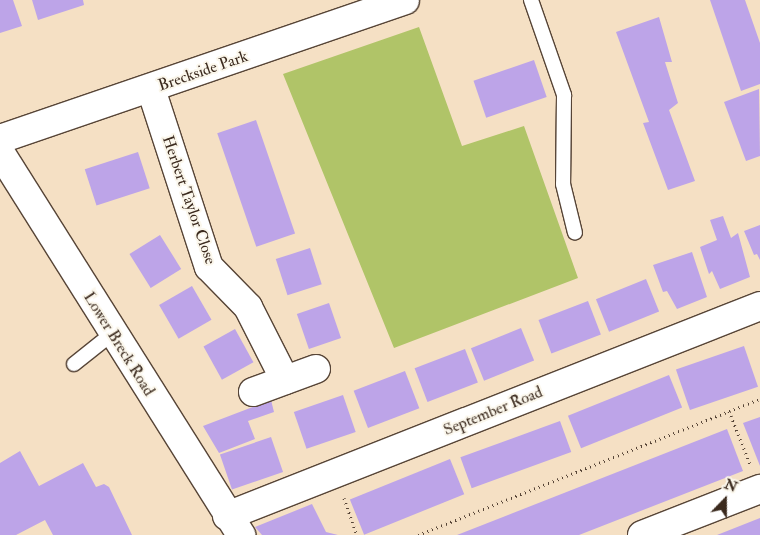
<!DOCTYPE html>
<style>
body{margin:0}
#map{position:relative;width:760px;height:535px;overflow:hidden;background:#f5e0c4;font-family:"IM FELL Double Pica",serif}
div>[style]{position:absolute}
.green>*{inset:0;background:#b0c468}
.building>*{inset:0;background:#bda4e8;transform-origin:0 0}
.path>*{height:3px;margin-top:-1.5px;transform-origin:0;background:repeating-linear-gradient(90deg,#574537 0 1px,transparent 0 5px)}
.roads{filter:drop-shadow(1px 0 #574537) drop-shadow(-1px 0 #574537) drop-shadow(0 1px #574537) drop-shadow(0 -1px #574537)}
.lane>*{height:14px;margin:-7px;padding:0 7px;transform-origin:7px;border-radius:7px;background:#fff}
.street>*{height:28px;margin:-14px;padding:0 14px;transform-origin:14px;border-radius:14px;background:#fff}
.secondary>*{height:28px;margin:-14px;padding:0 14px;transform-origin:14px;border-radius:14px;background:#fff}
span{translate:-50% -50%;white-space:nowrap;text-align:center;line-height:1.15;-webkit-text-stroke:4px #fbf7ec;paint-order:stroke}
.street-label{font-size:16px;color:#3b2a1e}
.north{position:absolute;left:700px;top:475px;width:50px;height:50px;-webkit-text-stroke:4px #fbf7ec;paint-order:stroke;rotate:22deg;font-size:14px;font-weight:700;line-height:20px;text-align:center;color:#3b2a1e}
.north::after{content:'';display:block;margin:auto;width:18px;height:22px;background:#3b2a1e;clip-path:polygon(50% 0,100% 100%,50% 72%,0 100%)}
</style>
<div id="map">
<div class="green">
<div style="clip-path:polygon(419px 27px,462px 146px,524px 126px,578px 278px,394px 348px,283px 74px)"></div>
</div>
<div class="building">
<div style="clip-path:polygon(0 0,13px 0,22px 26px,0 33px)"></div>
<div style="clip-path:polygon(32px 0,83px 0,84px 5px,38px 20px)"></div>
<div style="clip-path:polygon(710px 0,745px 0,760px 43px,760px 84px,741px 91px)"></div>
<div style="clip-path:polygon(659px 17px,672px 62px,665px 62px,678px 103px,669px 110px,695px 181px,668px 190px,643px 123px,649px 122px,616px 32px)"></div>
<div style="left:534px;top:60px;width:39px;height:64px;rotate:71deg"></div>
<div style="clip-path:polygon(759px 89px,760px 156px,746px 161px,724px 102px)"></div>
<div style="left:256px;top:120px;width:120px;height:41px;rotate:71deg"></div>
<div style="left:138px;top:152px;width:38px;height:56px;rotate:72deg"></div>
<div style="clip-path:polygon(723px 216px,731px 238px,738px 233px,750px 277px,720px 289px,712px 271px,709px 274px,700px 247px,717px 240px,710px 220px)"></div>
<div style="clip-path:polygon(760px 225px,760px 260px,757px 254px,754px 255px,744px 231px)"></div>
<div style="left:160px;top:235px;width:40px;height:36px;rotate:58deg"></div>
<div style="left:310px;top:248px;width:38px;height:36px;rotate:72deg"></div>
<div style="clip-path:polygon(692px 252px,707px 297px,677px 309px,667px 291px,663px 292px,653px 265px)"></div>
<div style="left:646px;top:279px;width:35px;height:54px;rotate:68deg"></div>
<div style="left:192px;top:286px;width:39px;height:38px;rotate:60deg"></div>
<div style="left:588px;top:301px;width:36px;height:53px;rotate:69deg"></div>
<div style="left:329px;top:303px;width:37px;height:34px;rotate:71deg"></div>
<div style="left:521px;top:328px;width:35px;height:54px;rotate:68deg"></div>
<div style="left:235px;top:329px;width:38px;height:36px;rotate:61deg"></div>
<div style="left:744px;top:346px;width:43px;height:72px;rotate:71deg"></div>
<div style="left:465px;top:349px;width:36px;height:54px;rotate:69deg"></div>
<div style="left:405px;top:371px;width:40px;height:55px;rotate:69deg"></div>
<div style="left:669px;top:375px;width:35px;height:109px;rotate:68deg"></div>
<div style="left:343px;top:395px;width:39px;height:52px;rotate:71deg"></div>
<div style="clip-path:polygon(271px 400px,274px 412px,248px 421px,255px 439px,219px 453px,203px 426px)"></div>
<div style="clip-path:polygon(760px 417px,760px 466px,743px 423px)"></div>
<div style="left:560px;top:421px;width:33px;height:106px;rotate:70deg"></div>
<div style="clip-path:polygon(727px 429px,743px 471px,579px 535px,457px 535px)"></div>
<div style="left:271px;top:437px;width:37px;height:54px;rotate:71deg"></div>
<div style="clip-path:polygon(20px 451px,39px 486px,83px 463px,96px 487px,104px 484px,109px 487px,132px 535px,53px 535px,45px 520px,16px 535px,0 535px,0 463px)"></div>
<div style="left:450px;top:459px;width:38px;height:108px;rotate:68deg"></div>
<div style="clip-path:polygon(312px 504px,326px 532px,338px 535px,262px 535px,255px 527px)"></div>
<div style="clip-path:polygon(760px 518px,760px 535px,717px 535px)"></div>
</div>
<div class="path">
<div style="left:729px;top:411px;width:57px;rotate:68.4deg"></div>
<div style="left:344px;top:498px;width:39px;rotate:71deg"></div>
<div style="left:418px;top:535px;width:368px;rotate:-21.7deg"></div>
</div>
<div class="roads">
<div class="lane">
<div style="left:531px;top:0;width:101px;rotate:70.8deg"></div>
<div style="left:564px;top:95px;width:89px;rotate:90.6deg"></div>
<div style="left:563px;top:184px;width:50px;rotate:76.2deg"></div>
<div style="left:74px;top:364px;width:50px;rotate:-38.5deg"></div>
</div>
<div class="street">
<div style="left:151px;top:89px;width:187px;rotate:72deg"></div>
<div style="left:209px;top:267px;width:56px;rotate:45.7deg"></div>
<div style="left:248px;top:307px;width:82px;rotate:63.1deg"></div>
<div style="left:0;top:139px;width:428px;rotate:-18.9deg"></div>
<div style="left:253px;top:392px;width:67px;rotate:-20.1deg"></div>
<div style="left:227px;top:516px;width:573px;rotate:-21.5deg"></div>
<div style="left:642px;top:535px;width:127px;rotate:-21.3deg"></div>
</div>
<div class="secondary">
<div style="left:0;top:152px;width:453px;rotate:57.8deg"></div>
</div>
</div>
<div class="street-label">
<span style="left:203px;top:71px;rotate:-19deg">Breckside Park</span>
<span style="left:189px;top:200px;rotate:71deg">Herbert Taylor Close</span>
<span style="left:119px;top:344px;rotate:58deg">Lower Breck Road</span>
<span style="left:493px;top:411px;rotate:-22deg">September Road</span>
</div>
<div class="north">N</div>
</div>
